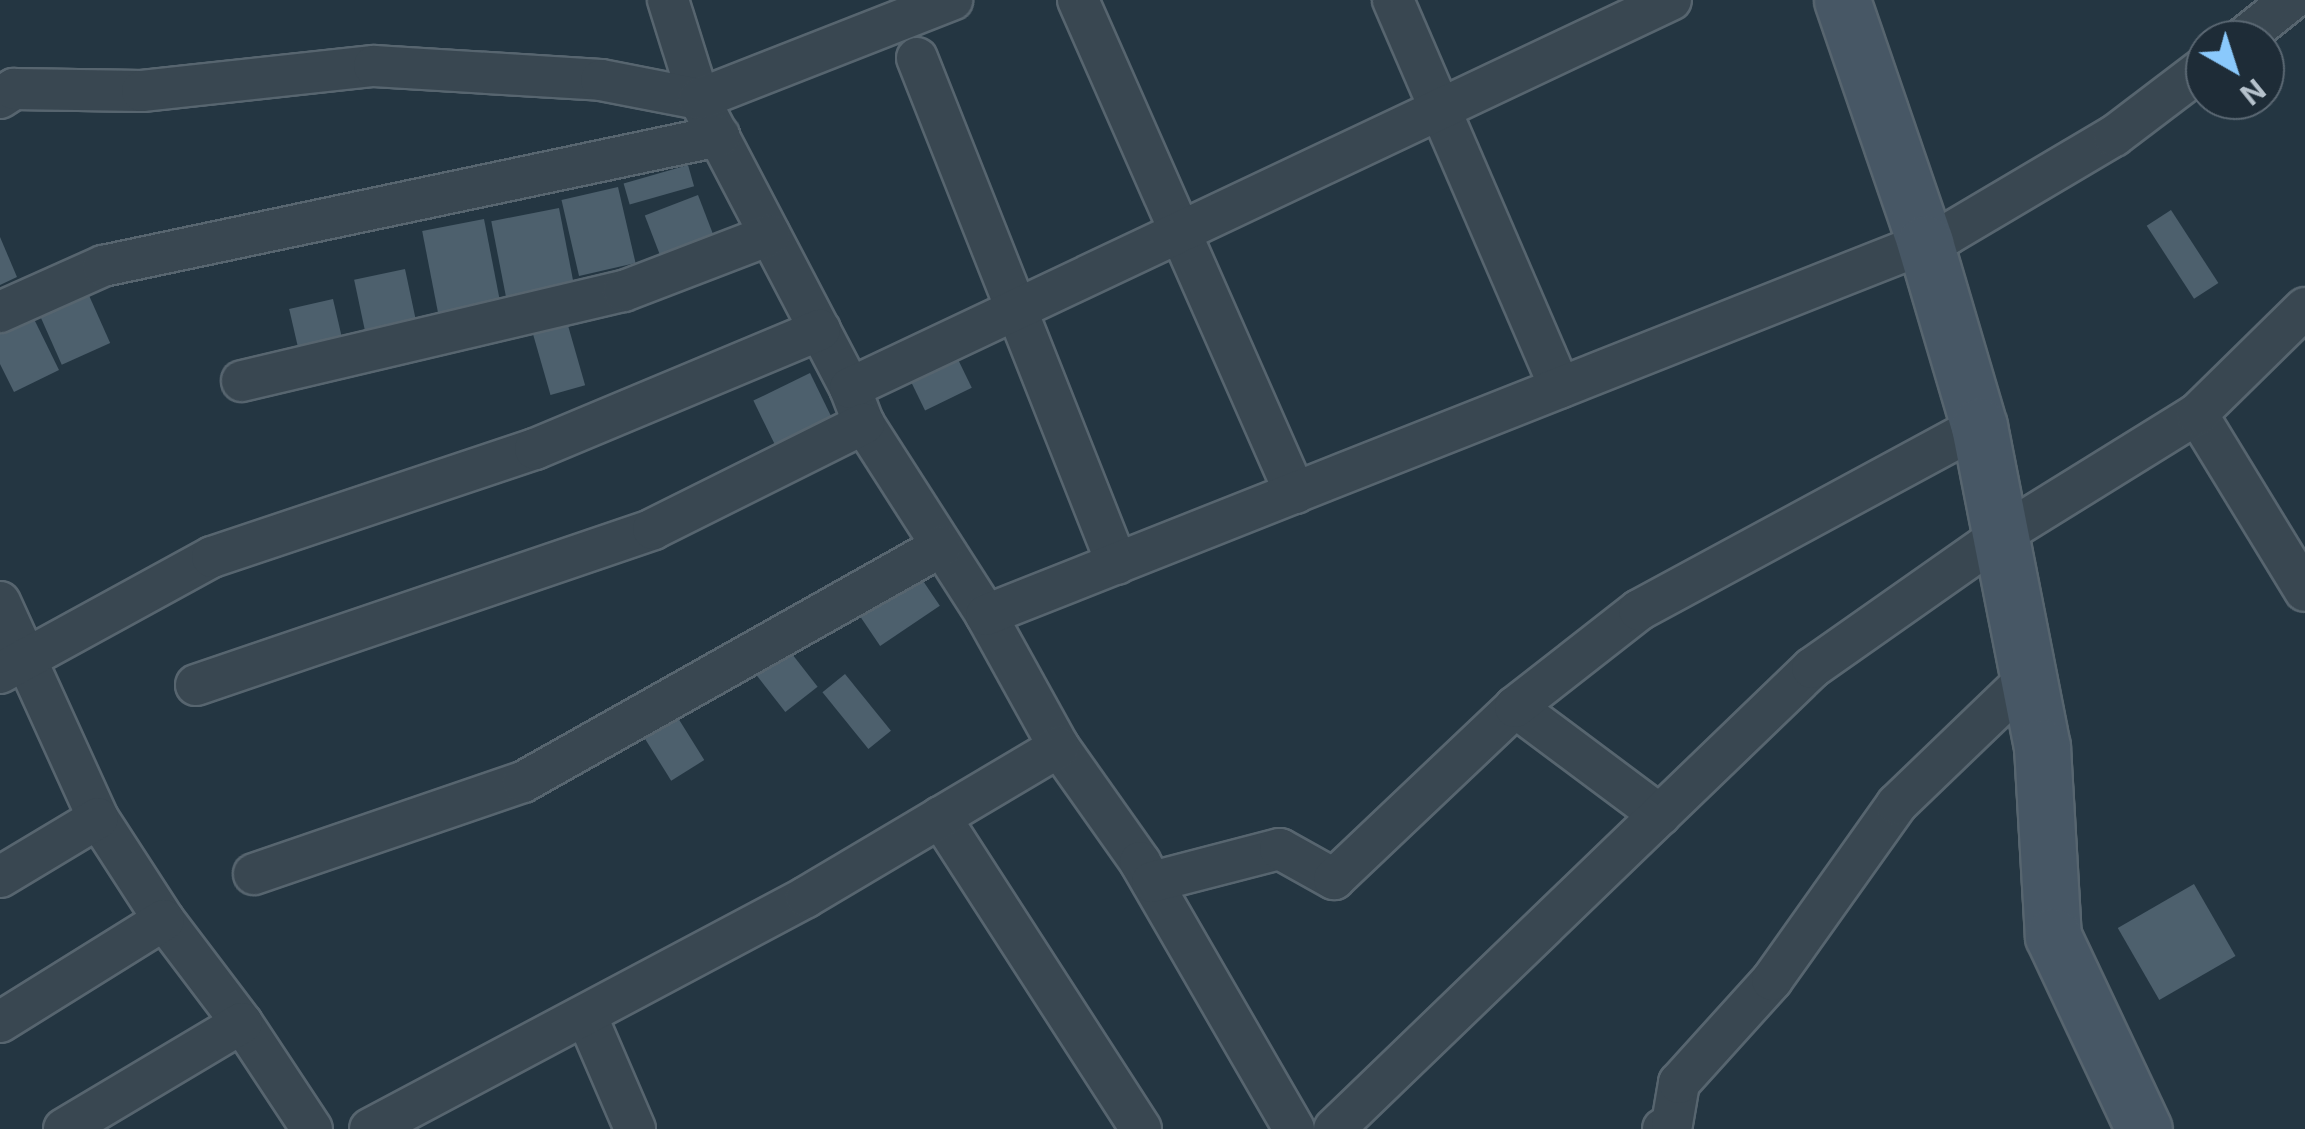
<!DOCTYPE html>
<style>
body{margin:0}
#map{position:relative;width:2305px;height:1129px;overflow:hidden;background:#243642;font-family:Inter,sans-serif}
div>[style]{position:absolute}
.building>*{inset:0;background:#4d606d;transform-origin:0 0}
.roads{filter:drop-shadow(2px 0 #57656f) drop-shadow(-2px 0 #57656f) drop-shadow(0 2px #57656f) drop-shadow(0 -2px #57656f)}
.minor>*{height:40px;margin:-20px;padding:0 20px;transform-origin:20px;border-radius:20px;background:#394751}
.secondary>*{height:55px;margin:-27.5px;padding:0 27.5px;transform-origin:27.5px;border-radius:27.5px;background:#475765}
span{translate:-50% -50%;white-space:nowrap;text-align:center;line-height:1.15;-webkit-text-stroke:10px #1e2c37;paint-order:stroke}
.north{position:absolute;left:2185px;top:20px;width:100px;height:100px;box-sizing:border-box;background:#1e2c37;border:2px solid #5b6873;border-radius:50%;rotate:141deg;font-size:28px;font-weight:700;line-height:40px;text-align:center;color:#b6c2cc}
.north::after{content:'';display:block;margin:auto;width:35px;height:45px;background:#8ac9fc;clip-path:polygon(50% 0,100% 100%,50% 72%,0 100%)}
</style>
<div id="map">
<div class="building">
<div style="left:688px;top:165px;width:22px;height:67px;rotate:74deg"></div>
<div style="left:618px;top:187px;width:78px;height:58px;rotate:77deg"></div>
<div style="left:698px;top:195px;width:49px;height:57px;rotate:69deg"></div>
<div style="left:559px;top:208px;width:86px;height:69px;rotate:79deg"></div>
<div style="left:2171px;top:210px;width:87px;height:29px;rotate:57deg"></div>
<div style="left:484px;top:219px;width:86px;height:63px;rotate:79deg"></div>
<div style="clip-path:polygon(0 237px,17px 277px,0 285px)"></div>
<div style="left:405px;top:269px;width:58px;height:52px;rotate:78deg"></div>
<div style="left:87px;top:291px;width:57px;height:53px;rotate:66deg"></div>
<div style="left:333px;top:299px;width:51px;height:45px;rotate:77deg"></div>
<div style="left:565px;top:315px;width:73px;height:36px;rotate:74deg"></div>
<div style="clip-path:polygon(33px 317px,59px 370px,14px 392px,0 364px,0 333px)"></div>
<div style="left:949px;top:341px;width:52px;height:52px;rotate:64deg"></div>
<div style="left:810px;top:373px;width:57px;height:63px;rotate:64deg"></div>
<div style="left:913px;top:566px;width:48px;height:72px;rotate:56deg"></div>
<div style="left:785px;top:645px;width:53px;height:41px;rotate:52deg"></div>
<div style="left:845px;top:674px;width:73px;height:29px;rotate:51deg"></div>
<div style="left:673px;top:710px;width:59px;height:39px;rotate:58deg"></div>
<div style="left:2194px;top:884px;width:83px;height:88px;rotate:60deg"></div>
</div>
<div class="roads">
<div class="minor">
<div style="left:668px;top:0;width:104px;rotate:72.6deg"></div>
<div style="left:699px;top:99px;width:326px;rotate:62.4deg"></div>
<div style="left:850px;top:388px;width:39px;rotate:69deg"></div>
<div style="left:864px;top:424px;width:227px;rotate:57.4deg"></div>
<div style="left:986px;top:615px;width:151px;rotate:61.1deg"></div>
<div style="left:1059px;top:747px;width:141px;rotate:54.8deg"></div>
<div style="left:1140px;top:862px;width:308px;rotate:60deg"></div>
<div style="left:1078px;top:0;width:539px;rotate:66.24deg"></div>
<div style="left:1393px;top:0;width:422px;rotate:66.7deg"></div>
<div style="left:2241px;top:40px;width:64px;rotate:-38.7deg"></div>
<div style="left:917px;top:58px;width:544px;rotate:68.43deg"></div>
<div style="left:0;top:98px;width:17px;rotate:-33deg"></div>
<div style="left:14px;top:89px;width:128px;rotate:0.9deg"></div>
<div style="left:142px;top:91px;width:233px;rotate:-6.2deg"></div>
<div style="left:374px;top:66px;width:227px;rotate:3.5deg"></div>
<div style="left:601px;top:80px;width:100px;rotate:11deg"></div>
<div style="left:699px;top:99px;width:272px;rotate:-21.4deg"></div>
<div style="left:0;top:312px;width:113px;rotate:-24.1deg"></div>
<div style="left:103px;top:266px;width:630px;rotate:-11.92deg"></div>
<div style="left:242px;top:381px;width:392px;rotate:-13.3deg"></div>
<div style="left:624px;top:291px;width:156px;rotate:-21deg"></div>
<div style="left:850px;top:388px;width:908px;rotate:-25.3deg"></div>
<div style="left:2197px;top:414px;width:207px;rotate:58.6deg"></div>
<div style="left:0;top:602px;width:237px;rotate:65.6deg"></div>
<div style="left:98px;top:818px;width:121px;rotate:57.1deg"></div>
<div style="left:164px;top:920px;width:129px;rotate:52.9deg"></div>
<div style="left:242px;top:1023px;width:127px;rotate:56.6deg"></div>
<div style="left:986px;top:615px;width:1035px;rotate:-21.61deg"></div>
<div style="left:1948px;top:234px;width:193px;rotate:-30.6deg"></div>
<div style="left:2114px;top:136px;width:114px;rotate:-37.2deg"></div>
<div style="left:0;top:673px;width:242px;rotate:-28.7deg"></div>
<div style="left:212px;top:557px;width:341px;rotate:-18.5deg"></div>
<div style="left:535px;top:449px;width:309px;rotate:-22.7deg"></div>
<div style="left:196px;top:685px;width:483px;rotate:-18.8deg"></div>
<div style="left:653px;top:529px;width:236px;rotate:-26.5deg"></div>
<div style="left:1515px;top:707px;width:181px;rotate:36.7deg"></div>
<div style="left:940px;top:817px;width:371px;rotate:57.2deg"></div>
<div style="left:254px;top:874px;width:284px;rotate:-18.9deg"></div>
<div style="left:523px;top:782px;width:480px;rotate:-29.4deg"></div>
<div style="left:0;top:877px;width:114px;rotate:-31deg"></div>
<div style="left:1152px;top:882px;width:132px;rotate:-14.5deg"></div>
<div style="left:1280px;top:849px;width:62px;rotate:29.1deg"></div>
<div style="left:1334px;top:879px;width:250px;rotate:-43.5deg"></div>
<div style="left:1515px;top:707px;width:157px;rotate:-38deg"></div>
<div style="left:1639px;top:610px;width:387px;rotate:-28.4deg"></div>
<div style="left:586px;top:1015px;width:124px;rotate:66.7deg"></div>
<div style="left:0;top:1022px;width:193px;rotate:-31.9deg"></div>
<div style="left:64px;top:1129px;width:207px;rotate:-30.8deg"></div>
<div style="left:370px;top:1129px;width:494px;rotate:-28deg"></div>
<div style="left:806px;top:897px;width:294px;rotate:-30.7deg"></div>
<div style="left:1334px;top:1129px;width:664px;rotate:-43.96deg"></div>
<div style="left:1812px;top:668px;width:230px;rotate:-35.1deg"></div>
<div style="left:2000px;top:536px;width:232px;rotate:-31.8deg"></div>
<div style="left:2197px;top:414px;width:151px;rotate:-44.5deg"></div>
<div style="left:1663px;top:1129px;width:10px;rotate:-29deg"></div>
<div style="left:1672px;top:1124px;width:42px;rotate:-80.3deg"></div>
<div style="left:1679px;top:1083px;width:139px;rotate:-47.9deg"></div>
<div style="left:1772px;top:980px;width:216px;rotate:-54.6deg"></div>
<div style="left:1897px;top:804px;width:180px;rotate:-43.9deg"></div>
</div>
<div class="secondary">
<div style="left:1842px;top:0;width:257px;rotate:71.1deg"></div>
<div style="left:1925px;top:243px;width:191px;rotate:73.6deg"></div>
<div style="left:1979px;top:426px;width:327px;rotate:78.9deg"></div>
<div style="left:2042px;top:747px;width:189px;rotate:86.7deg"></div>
<div style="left:2053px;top:936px;width:213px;rotate:64.8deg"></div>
</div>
</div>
<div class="north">N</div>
</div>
